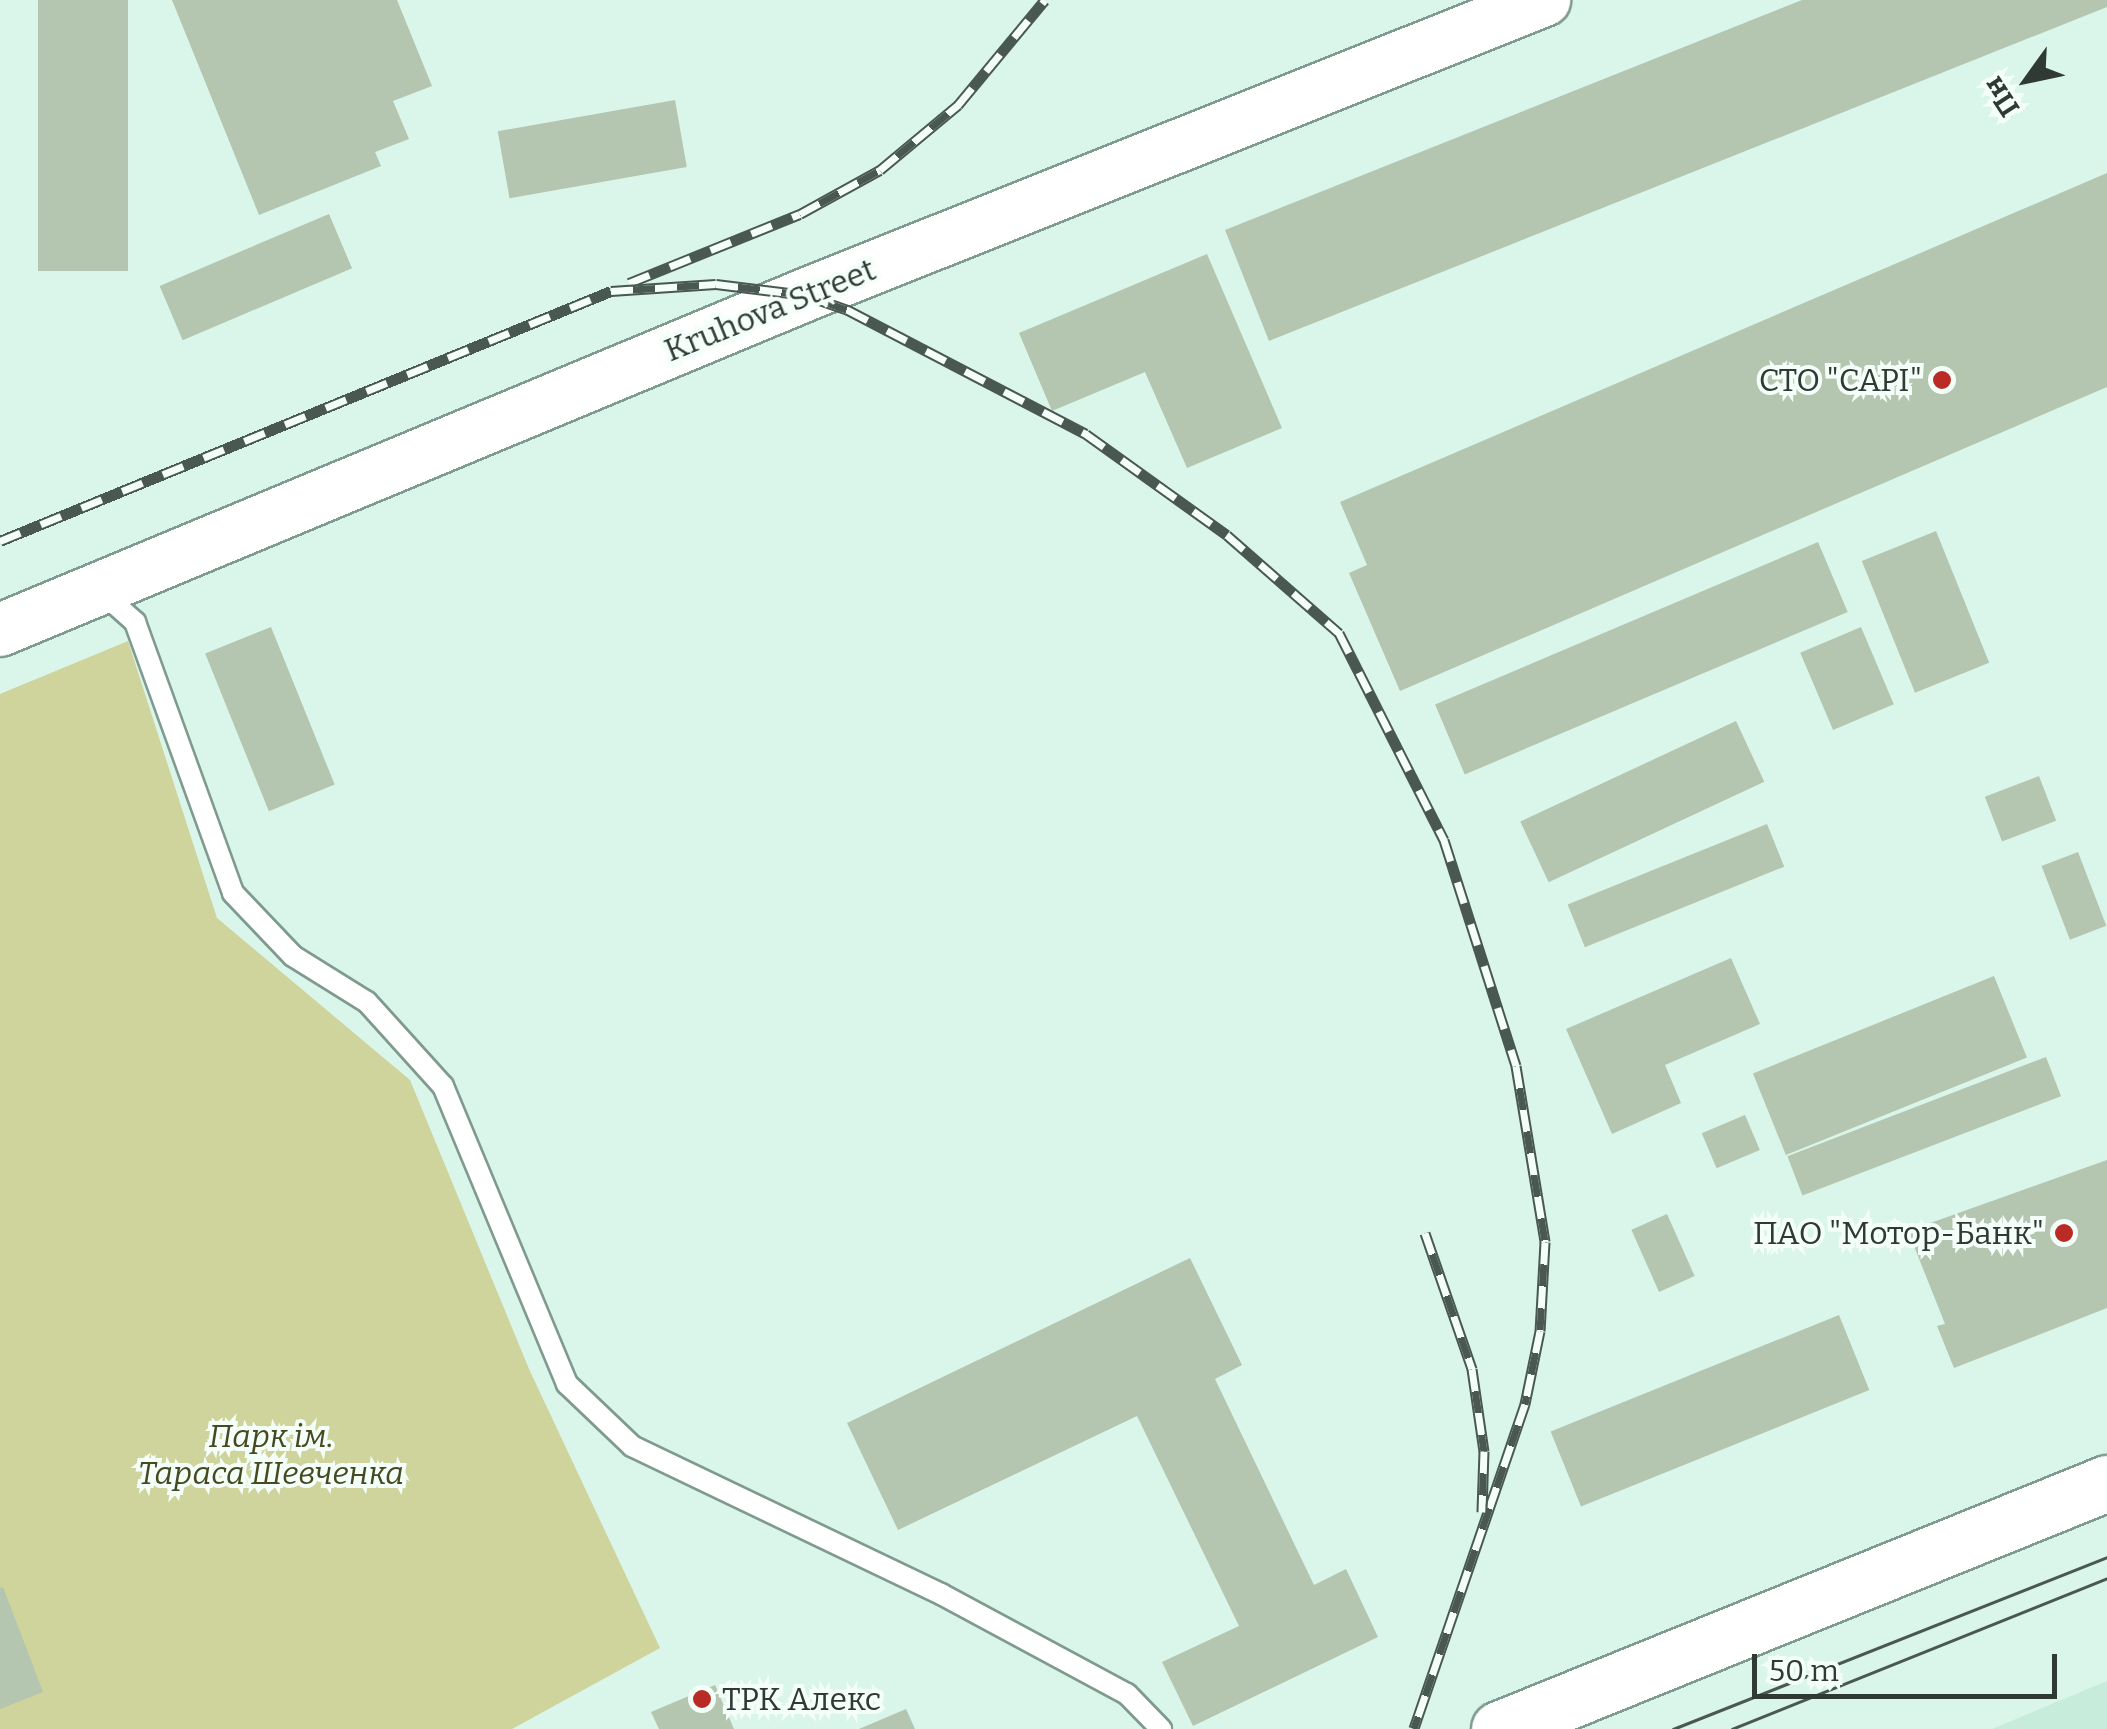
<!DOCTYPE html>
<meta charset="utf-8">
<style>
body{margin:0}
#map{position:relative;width:2107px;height:1729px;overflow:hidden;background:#daf6ea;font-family:Bitter,serif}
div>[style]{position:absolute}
.built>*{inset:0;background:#c7ecdc}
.green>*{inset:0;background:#cfd39c}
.building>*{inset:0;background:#b4c5b0;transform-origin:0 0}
.roads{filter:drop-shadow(2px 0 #7f9a8e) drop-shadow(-2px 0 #7f9a8e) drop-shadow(0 2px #7f9a8e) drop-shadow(0 -2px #7f9a8e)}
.service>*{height:20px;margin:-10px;padding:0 10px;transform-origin:10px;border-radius:10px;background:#fff}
.tertiary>*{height:52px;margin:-26px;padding:0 26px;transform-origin:26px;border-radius:26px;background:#fff}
.secondary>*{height:55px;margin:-27.5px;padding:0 27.5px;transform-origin:27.5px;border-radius:27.5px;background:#fff}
.tram>*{height:2.5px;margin:-1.25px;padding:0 1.25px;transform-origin:1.25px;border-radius:1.25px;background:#4a5852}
.rail>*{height:11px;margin-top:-5.5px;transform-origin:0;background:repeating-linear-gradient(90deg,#f4fffa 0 22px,#4a5852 0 44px);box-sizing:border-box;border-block:2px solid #4a5852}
.dots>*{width:28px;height:28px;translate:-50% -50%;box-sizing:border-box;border:5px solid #f4fffa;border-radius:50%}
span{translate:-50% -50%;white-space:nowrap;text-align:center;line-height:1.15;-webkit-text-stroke:8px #f4fffa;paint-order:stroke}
.street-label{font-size:32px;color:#2f3a35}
.poi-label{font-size:32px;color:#2f3a35}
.right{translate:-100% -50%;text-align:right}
.left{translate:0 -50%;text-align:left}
.park-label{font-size:32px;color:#474920;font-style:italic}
.north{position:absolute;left:1977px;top:30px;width:100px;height:100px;-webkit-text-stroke:8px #f4fffa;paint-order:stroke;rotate:237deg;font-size:28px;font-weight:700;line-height:40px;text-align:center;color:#2f3a35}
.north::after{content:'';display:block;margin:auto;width:35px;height:45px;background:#2f3a35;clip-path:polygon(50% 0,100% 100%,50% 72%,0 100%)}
.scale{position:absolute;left:1752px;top:1654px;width:305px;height:45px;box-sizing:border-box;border:5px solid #2f3a35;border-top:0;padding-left:12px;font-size:30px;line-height:35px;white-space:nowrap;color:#2f3a35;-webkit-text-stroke:8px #f4fffa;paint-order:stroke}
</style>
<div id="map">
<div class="built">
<div style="clip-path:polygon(2107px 1681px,2107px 1729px,1992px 1729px)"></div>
</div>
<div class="green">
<div style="clip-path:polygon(128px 641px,217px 918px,410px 1080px,529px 1369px,660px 1648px,512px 1729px,0 1729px,0 694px)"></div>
</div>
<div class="building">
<div style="left:38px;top:0;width:90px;height:271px"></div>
<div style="clip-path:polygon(172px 0,397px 0,432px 86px,393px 101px,409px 139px,375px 152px,381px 166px,259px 215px)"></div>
<div style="clip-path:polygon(1802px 0,2107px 0,2107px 7px,1269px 341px,1225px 230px)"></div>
<div style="left:675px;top:100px;width:68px;height:180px;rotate:80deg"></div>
<div style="clip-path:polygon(2107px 173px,2107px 387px,1400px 691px,1349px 573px,1367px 565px,1340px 502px)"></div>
<div style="left:329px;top:214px;width:59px;height:184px;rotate:67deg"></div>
<div style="clip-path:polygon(1207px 254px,1282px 428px,1187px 468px,1145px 372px,1052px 411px,1019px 333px)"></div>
<div style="left:1936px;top:531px;width:142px;height:80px;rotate:68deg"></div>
<div style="left:1818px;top:542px;width:76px;height:416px;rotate:67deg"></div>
<div style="left:271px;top:627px;width:170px;height:71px;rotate:68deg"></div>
<div style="left:1861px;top:627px;width:84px;height:66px;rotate:67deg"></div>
<div style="left:1736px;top:721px;width:67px;height:238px;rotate:65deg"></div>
<div style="left:2039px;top:776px;width:48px;height:58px;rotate:69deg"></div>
<div style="left:1767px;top:824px;width:46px;height:215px;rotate:68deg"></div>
<div style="left:2078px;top:852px;width:79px;height:39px;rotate:69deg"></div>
<div style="clip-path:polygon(1731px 958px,1760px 1024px,1665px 1065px,1681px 1103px,1612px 1134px,1566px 1029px)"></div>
<div style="left:1994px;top:976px;width:88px;height:260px;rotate:68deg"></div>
<div style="left:2046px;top:1057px;width:42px;height:277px;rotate:69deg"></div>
<div style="left:1745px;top:1115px;width:38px;height:47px;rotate:67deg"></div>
<div style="clip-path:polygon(2107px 1160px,2107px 1308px,1954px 1368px,1937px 1326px,1945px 1324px,1908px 1231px)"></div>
<div style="left:1667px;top:1214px;width:68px;height:39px;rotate:66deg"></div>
<div style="clip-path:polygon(1190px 1258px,1242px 1365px,1215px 1379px,1314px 1585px,1346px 1569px,1378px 1637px,1193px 1726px,1162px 1662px,1239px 1626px,1137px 1416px,898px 1530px,847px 1423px)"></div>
<div style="left:1839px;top:1315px;width:81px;height:311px;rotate:68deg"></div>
<div style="clip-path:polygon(3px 1587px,43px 1692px,0 1709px,0 1588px)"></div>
<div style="clip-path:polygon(715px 1685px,734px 1729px,659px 1729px,651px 1712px)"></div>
<div style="clip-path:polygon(906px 1709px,915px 1729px,859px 1729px)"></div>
</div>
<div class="roads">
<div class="service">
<div style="left:100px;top:591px;width:47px;rotate:41.5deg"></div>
<div style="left:135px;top:622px;width:288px;rotate:70.1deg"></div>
<div style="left:233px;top:893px;width:87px;rotate:46.4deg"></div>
<div style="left:293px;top:956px;width:87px;rotate:31.9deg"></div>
<div style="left:367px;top:1002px;width:113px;rotate:47.9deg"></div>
<div style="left:443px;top:1086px;width:323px;rotate:67.4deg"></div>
<div style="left:567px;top:1384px;width:90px;rotate:43.6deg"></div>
<div style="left:632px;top:1446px;width:343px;rotate:25.6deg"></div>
<div style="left:941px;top:1594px;width:211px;rotate:28.3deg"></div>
<div style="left:1127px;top:1694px;width:49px;rotate:45.8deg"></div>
</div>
<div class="tertiary">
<div style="left:0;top:630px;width:872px;rotate:-22.59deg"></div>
<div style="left:805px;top:295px;width:796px;rotate:-21.76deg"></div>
</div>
<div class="secondary">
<div style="left:1499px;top:1729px;width:656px;rotate:-22.03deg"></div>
</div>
</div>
<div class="tram">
<div style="left:1673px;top:1729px;width:467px;rotate:-21.6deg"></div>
<div style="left:1732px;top:1729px;width:404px;rotate:-21.9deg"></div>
</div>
<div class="rail">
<div style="left:629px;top:283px;width:184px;rotate:-22deg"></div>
<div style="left:800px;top:214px;width:91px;rotate:-28.8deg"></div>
<div style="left:880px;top:170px;width:102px;rotate:-39.8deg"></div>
<div style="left:958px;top:105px;width:136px;rotate:-50.4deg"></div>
<div style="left:0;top:541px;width:660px;rotate:-22.25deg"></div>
<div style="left:611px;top:291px;width:105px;rotate:-3.8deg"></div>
<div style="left:716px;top:284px;width:90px;rotate:7deg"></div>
<div style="left:805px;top:295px;width:46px;rotate:19.2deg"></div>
<div style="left:848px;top:310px;width:268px;rotate:27.5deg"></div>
<div style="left:1086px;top:434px;width:173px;rotate:35.6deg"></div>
<div style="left:1227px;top:535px;width:149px;rotate:41.2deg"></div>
<div style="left:1339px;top:633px;width:232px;rotate:63.1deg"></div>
<div style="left:1444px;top:840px;width:237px;rotate:72.3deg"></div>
<div style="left:1516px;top:1066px;width:178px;rotate:80.6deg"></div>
<div style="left:1545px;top:1242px;width:89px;rotate:93.2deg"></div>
<div style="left:1540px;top:1331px;width:75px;rotate:101.6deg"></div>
<div style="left:1525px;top:1404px;width:343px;rotate:108.9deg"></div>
<div style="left:1425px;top:1233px;width:144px;rotate:70.9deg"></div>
<div style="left:1472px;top:1369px;width:83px;rotate:81.7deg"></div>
<div style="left:1484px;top:1451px;width:61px;rotate:91.9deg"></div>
</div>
<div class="dots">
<div style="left:1942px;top:380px;background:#b92b24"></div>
<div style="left:2064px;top:1233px;background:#b92b24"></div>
<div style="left:702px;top:1699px;background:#b92b24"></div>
</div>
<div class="street-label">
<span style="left:770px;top:310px;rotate:-22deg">Kruhova Street</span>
</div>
<div class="poi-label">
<span class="right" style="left:1922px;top:380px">СТО "CAPI"</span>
<span class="right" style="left:2044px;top:1233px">ПАО "Мотор-Банк"</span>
<span class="left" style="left:722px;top:1699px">ТРК Алекс</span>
</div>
<div class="park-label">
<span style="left:271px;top:1455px">Парк ім.<br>Тараса Шевченка</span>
</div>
<div class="north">Пн</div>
<div class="scale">50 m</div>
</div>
